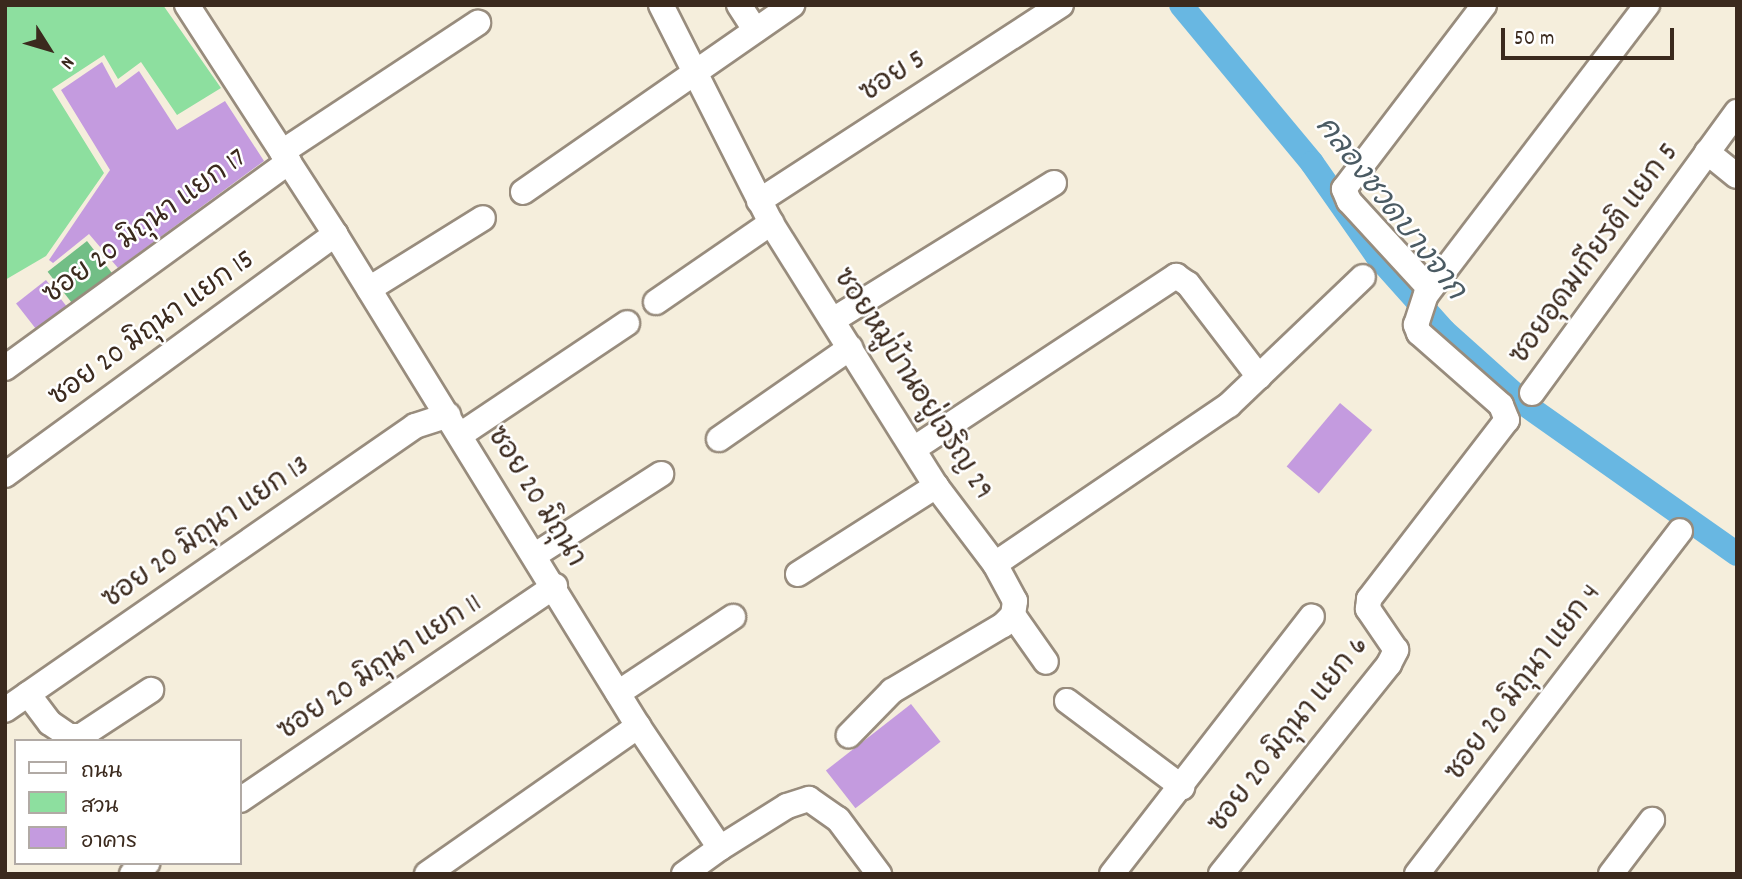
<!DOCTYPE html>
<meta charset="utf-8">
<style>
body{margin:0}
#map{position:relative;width:1742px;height:879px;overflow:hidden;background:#f5eedc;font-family:Dekko,"Playpen Sans Thai",sans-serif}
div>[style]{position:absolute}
.green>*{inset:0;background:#8ddf9f}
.forest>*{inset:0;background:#72be86;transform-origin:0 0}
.canal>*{height:24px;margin:-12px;padding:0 12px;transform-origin:12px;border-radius:12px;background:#68b7e2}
.building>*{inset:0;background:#c49bdf;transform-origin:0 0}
.roads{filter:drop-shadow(2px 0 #988c7d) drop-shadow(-2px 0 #988c7d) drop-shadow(0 2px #988c7d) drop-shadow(0 -2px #988c7d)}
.minor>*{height:24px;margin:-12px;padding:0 12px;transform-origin:12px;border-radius:12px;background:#fff}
span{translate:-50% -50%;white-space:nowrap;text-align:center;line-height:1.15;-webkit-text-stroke:5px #fff;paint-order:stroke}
.street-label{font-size:28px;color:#3b2a1e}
.water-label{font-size:30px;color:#4b5b63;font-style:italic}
.frame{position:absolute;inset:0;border:7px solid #3b2a1e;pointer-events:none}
.legend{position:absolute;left:14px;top:739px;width:228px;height:126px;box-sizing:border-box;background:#fff;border:2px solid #b1aaa5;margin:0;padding:9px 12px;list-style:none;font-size:21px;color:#3b2a1e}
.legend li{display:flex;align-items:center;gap:14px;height:35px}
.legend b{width:35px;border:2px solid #b1aaa5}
.north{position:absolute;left:14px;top:14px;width:70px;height:70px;-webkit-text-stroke:5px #fff;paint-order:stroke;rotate:127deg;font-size:19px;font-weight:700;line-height:28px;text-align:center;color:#3b2a1e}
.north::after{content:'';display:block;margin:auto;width:24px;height:32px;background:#3b2a1e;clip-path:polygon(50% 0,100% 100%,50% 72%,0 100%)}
.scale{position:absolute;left:1501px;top:28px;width:173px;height:32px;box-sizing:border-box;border:4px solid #3b2a1e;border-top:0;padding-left:9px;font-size:21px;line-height:24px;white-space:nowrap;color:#3b2a1e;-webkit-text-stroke:5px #fff;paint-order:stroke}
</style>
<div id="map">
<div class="green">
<div style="clip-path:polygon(5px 5px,163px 5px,221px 88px,177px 115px,141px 62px,118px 79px,104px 55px,52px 89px,104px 173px,46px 256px,5px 280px)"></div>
</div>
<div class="forest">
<div style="left:87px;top:241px;width:44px;height:50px;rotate:52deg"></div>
</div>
<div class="canal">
<div style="left:1181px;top:5px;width:205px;rotate:50.3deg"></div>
<div style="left:1312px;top:163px;width:113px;rotate:55deg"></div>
<div style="left:1377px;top:256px;width:101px;rotate:48.2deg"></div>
<div style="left:1444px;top:331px;width:115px;rotate:41.8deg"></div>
<div style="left:1530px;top:408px;width:253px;rotate:35.2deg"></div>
</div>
<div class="building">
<div style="clip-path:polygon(102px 62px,116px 88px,139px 71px,177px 130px,225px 101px,264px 161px,118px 268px,89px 234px,53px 263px,49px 260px,110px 170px,61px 90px)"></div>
<div style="left:46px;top:280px;width:33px;height:38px;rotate:52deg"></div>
<div style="left:1340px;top:403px;width:42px;height:83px;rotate:40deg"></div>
<div style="left:911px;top:704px;width:48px;height:108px;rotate:52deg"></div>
</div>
<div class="roads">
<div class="minor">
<div style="left:187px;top:5px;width:273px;rotate:57.1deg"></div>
<div style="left:335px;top:234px;width:578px;rotate:58.37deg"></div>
<div style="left:638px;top:726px;width:147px;rotate:56.1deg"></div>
<div style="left:720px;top:848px;width:79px;rotate:-32.1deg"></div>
<div style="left:787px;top:806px;width:23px;rotate:-18deg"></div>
<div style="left:809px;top:799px;width:35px;rotate:35deg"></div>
<div style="left:838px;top:819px;width:69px;rotate:53.3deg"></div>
<div style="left:661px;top:5px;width:244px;rotate:63.2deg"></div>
<div style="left:771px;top:223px;width:310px;rotate:57.9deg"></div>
<div style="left:936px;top:486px;width:98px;rotate:52.9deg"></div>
<div style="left:995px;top:564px;width:42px;rotate:61.6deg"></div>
<div style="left:1015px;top:601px;width:14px;rotate:98deg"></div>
<div style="left:1013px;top:615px;width:14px;rotate:135deg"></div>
<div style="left:1003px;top:625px;width:129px;rotate:149.3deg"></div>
<div style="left:892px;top:691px;width:62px;rotate:134.3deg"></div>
<div style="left:739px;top:5px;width:30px;rotate:57deg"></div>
<div style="left:282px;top:152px;width:235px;rotate:-33.4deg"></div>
<div style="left:1707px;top:152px;width:38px;rotate:39deg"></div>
<div style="left:523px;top:192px;width:328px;rotate:-34.8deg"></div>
<div style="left:759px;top:201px;width:360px;rotate:-33deg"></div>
<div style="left:1429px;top:288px;width:118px;rotate:-132.6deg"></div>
<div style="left:1349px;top:201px;width:13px;rotate:-113deg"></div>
<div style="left:1344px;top:189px;width:231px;rotate:-52.7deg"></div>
<div style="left:369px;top:289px;width:134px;rotate:-31.9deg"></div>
<div style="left:656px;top:302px;width:140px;rotate:-34.5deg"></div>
<div style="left:833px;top:320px;width:260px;rotate:-31.8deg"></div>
<div style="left:5px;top:368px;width:351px;rotate:-36deg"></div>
<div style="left:1532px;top:393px;width:348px;rotate:-53.9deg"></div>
<div style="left:460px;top:435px;width:201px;rotate:-33.8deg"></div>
<div style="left:719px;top:439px;width:160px;rotate:-34.8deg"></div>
<div style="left:915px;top:448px;width:313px;rotate:-33.4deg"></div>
<div style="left:1176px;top:276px;width:14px;rotate:34deg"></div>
<div style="left:1188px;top:284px;width:117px;rotate:52.6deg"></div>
<div style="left:5px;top:475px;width:409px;rotate:-36.1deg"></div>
<div style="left:535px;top:555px;width:150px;rotate:-32.7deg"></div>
<div style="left:995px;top:564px;width:283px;rotate:-34.2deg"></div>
<div style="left:1229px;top:405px;width:185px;rotate:-43.7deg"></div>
<div style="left:798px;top:574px;width:164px;rotate:-32.5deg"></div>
<div style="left:1013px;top:615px;width:57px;rotate:54.9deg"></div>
<div style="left:618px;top:693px;width:138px;rotate:-33.5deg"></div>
<div style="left:28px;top:694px;width:36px;rotate:53deg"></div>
<div style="left:50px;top:723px;width:23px;rotate:34deg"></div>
<div style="left:69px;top:736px;width:12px"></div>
<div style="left:81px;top:736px;width:84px;rotate:-33.3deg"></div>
<div style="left:1067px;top:701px;width:144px;rotate:36.8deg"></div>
<div style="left:5px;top:710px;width:499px;rotate:-34.7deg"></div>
<div style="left:415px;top:426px;width:35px;rotate:-18deg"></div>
<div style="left:240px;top:800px;width:381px;rotate:-34.2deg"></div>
<div style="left:132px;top:874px;width:19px;rotate:-36deg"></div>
<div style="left:427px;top:874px;width:258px;rotate:-35deg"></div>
<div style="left:684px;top:874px;width:44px;rotate:-35.8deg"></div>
<div style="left:1112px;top:874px;width:326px;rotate:-52.2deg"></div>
<div style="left:1221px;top:874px;width:269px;rotate:-51.3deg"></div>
<div style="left:1389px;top:664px;width:16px;rotate:-63deg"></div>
<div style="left:1396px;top:650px;width:50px;rotate:-124.3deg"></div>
<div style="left:1368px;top:609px;width:10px;rotate:-84deg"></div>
<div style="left:1369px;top:599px;width:226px;rotate:-52.4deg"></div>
<div style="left:1507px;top:420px;width:16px;rotate:-112deg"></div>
<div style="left:1501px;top:405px;width:109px;rotate:-138.7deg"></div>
<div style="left:1419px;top:333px;width:9px;rotate:-111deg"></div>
<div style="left:1416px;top:325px;width:32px;rotate:-72deg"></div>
<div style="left:1426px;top:295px;width:365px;rotate:-52.7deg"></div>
<div style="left:1417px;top:874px;width:432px;rotate:-52.5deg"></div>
<div style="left:1611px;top:874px;width:68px;rotate:-52.8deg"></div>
</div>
</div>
<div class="street-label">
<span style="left:894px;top:78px;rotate:-33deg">ซอย 5</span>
<span style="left:146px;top:228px;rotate:-36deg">ซอย 20 มิถุนา แยก 17</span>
<span style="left:1596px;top:255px;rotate:-54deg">ซอยอุดมเกียรติ แยก 5</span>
<span style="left:153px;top:330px;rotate:-36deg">ซอย 20 มิถุนา แยก 15</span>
<span style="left:911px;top:385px;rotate:57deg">ซอยหมู่บ้านอยู่เจริญ 29</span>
<span style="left:534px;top:498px;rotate:58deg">ซอย 20 มิถุนา</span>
<span style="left:207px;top:534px;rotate:-35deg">ซอย 20 มิถุนา แยก 13</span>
<span style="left:381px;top:669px;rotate:-34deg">ซอย 20 มิถุนา แยก 11</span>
<span style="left:1525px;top:684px;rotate:-53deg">ซอย 20 มิถุนา แยก 4</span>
<span style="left:1290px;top:736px;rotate:-52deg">ซอย 20 มิถุนา แยก 6</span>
</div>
<div class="water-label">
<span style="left:1388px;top:210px;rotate:52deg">คลองชวดบางจาก</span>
</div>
<div class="frame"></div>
<ul class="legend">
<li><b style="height:9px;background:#fff"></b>ถนน</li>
<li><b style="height:19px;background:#8ddf9f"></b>สวน</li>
<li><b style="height:19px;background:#c49bdf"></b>อาคาร</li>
</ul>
<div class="north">N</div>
<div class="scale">50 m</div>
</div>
